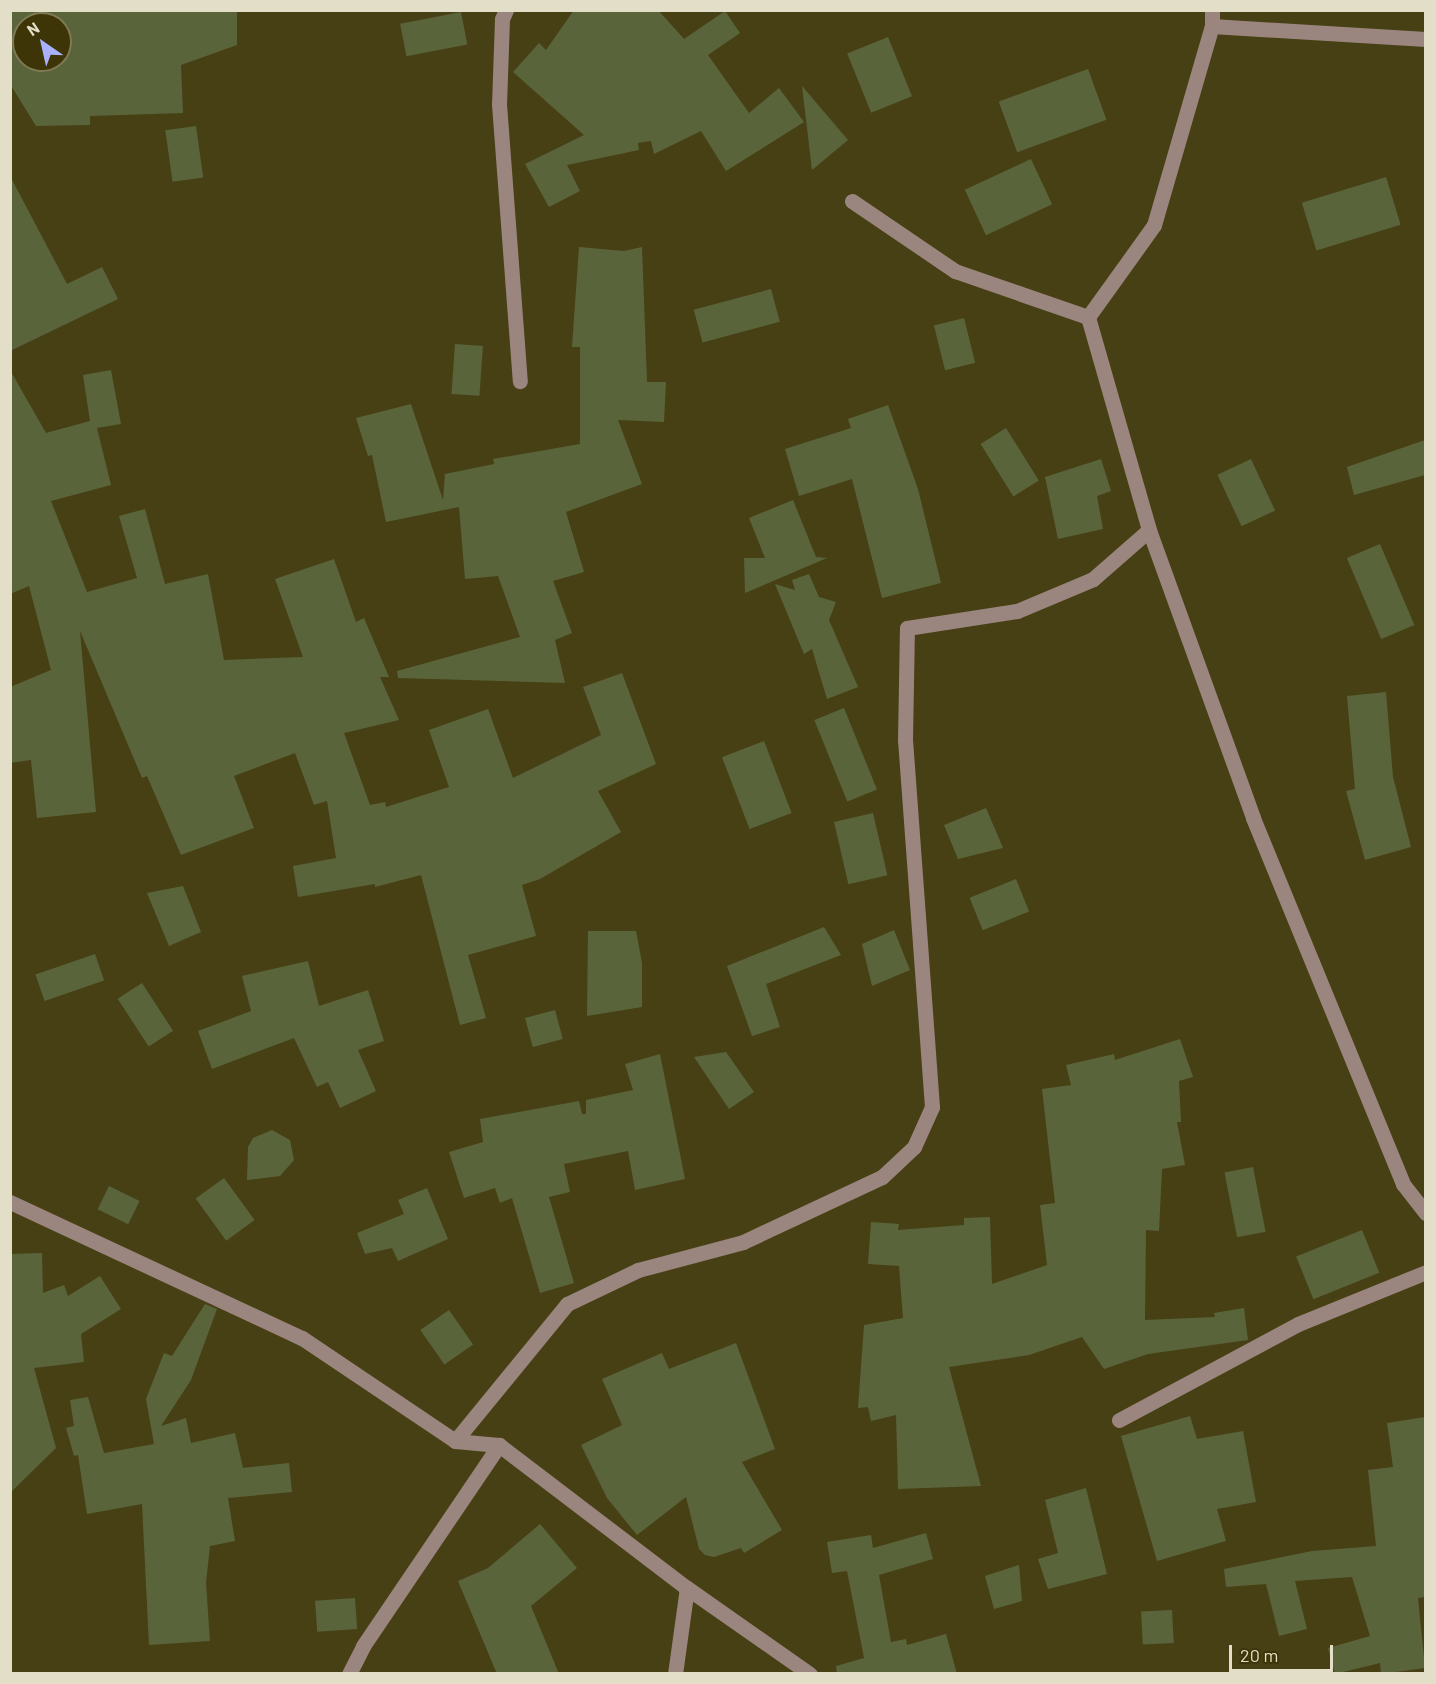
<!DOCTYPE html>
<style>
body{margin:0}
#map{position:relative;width:1436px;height:1684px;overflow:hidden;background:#474014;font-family:Barlow,sans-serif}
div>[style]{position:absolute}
.building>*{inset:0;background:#5a643b;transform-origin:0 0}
.minor>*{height:15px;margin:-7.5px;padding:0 7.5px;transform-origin:7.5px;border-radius:7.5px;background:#9b867f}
span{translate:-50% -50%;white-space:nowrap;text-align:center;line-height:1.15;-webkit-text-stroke:4.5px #3d3507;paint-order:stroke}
.frame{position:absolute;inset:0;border:12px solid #e2dec7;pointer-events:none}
.north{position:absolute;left:12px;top:12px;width:60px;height:60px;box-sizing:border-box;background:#3d3507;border:2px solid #7f7954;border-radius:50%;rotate:326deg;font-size:16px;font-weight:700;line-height:24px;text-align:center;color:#e2dec7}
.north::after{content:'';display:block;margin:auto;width:21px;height:27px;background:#a9b0fc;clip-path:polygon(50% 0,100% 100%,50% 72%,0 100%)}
.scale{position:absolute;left:1229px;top:1645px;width:104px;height:27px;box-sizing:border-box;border:3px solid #e2dec7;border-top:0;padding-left:8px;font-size:18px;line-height:21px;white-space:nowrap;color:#e2dec7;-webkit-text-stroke:4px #3d3507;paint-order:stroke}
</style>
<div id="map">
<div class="building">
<div style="clip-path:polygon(evenodd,10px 10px,237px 10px,237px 45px,181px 65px,183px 113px,90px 116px,90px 125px,36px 126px,10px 84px,10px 10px,24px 24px,60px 24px,60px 60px,24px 60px,24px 24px)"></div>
<div style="clip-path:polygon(574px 10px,658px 10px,684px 39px,725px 11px,740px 33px,708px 55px,749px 113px,779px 88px,804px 122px,726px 171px,701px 131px,654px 154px,651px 141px,638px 143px,639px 150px,567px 165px,580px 191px,549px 207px,525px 164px,584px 135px,513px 72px,539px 43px,546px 50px)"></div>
<div style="left:461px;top:12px;width:33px;height:62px;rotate:79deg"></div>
<div style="left:888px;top:37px;width:64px;height:44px;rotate:68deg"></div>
<div style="left:1088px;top:69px;width:54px;height:95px;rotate:70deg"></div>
<div style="clip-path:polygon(802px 86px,848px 140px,812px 170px)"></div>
<div style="left:196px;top:126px;width:52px;height:31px;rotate:82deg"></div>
<div style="left:1031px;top:159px;width:50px;height:73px;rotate:65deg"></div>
<div style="clip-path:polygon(10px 176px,67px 284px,102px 267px,118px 299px,10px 351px)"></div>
<div style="left:1386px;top:177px;width:50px;height:88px;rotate:73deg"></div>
<div style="clip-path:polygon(579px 247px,624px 251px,642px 247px,647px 382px,666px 382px,664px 422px,618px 420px,642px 484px,566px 512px,584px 572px,553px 581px,572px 633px,555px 640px,565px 683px,398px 678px,397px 671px,520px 637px,498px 576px,465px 579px,459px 507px,386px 522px,372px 455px,368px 456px,356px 418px,411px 404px,443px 500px,445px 474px,494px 464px,493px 459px,580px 444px,580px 347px,572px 347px)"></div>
<div style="left:771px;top:289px;width:34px;height:80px;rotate:75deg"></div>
<div style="left:964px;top:318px;width:46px;height:31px;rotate:76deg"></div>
<div style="left:455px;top:344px;width:28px;height:50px;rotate:4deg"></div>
<div style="clip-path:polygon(10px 370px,46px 433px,90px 421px,83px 375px,111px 370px,121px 424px,97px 428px,111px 485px,51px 501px,87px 592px,137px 578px,119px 516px,145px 509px,165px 584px,208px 574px,224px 660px,303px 657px,275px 579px,334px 559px,356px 622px,364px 618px,389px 677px,380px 677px,399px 720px,344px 733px,370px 805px,385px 802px,386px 807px,449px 787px,429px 730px,488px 709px,513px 778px,601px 735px,583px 687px,622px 673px,656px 764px,598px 791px,621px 832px,540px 879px,522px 885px,536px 936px,468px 955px,486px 1018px,460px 1025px,421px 875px,375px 887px,375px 884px,298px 897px,293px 866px,336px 858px,327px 801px,314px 805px,295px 753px,234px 776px,254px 828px,181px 855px,147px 776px,142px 778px,80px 631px,96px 812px,37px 818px,31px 760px,10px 763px,10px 687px,51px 670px,29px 586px,10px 594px)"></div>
<div style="clip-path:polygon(888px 405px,918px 489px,941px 583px,882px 598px,852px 479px,799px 496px,785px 449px,851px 428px,848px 419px)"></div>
<div style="left:1006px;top:428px;width:62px;height:30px;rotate:58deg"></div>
<div style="clip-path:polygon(1425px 440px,1425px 475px,1354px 495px,1347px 467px)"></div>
<div style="clip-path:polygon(1101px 459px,1111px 491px,1097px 496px,1103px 529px,1058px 539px,1045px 477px)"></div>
<div style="left:1251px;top:459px;width:57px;height:37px;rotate:65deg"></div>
<div style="clip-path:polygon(793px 500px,816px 557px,827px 558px,745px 593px,744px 558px,765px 558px,749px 518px)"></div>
<div style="left:1380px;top:544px;width:88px;height:36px;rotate:67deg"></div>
<div style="clip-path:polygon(809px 574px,819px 597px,836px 602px,829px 620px,858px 687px,827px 699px,812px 649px,804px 654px,775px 584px,795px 590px,792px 580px)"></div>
<div style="clip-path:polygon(1386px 692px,1393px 777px,1411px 847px,1365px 860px,1346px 791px,1355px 789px,1347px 696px)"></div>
<div style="left:844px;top:708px;width:88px;height:32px;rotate:68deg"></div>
<div style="left:764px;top:741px;width:77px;height:45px;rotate:69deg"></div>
<div style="clip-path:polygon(986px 808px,1003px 848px,958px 859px,944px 825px)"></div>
<div style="left:873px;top:813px;width:64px;height:40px;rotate:77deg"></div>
<div style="left:1016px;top:879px;width:35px;height:50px;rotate:68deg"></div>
<div style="clip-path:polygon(183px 886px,201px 932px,169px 946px,147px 893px)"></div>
<div style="clip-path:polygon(824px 927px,841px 955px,766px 984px,780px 1027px,752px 1036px,727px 966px)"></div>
<div style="clip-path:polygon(894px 930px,910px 970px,872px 986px,862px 944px)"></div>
<div style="clip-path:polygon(588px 931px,636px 931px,642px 963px,642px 1007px,587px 1016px)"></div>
<div style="left:95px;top:954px;width:28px;height:63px;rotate:71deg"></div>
<div style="clip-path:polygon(308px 961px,319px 1006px,368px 990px,384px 1041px,358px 1050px,376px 1091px,340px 1108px,328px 1082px,317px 1087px,294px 1038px,212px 1069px,198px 1031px,251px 1011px,242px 976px)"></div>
<div style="left:142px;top:983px;width:57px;height:29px;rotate:57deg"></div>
<div style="left:555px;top:1010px;width:30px;height:31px;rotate:75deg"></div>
<div style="clip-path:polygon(1180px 1039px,1193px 1077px,1179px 1081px,1181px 1122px,1177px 1122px,1185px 1165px,1162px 1169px,1159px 1231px,1146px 1230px,1145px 1320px,1215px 1317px,1214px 1313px,1244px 1308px,1248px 1340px,1148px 1354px,1104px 1369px,1082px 1337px,1029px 1355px,949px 1367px,981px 1486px,898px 1489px,896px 1415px,871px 1421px,868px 1407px,858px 1408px,864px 1325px,903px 1318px,899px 1266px,868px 1264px,871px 1222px,899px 1224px,898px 1230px,964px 1225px,964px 1218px,990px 1217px,992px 1284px,1047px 1265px,1040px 1205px,1055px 1203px,1042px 1089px,1071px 1085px,1066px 1065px,1114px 1054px,1115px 1060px)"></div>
<div style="clip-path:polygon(726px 1052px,754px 1092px,729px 1109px,694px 1057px)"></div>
<div style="clip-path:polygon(660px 1054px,685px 1179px,635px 1190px,628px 1151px,564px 1164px,570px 1192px,549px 1197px,574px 1283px,540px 1293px,512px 1198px,500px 1203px,495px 1188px,464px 1198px,449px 1152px,483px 1142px,480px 1119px,579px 1101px,582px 1114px,586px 1114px,586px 1100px,633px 1090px,625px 1064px)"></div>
<div style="clip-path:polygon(272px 1130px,290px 1140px,294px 1160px,280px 1176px,247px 1180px,248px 1147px,253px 1138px)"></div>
<div style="left:1253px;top:1167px;width:66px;height:29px;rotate:79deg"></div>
<div style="left:224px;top:1178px;width:52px;height:35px;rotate:54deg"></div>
<div style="left:109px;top:1186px;width:34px;height:26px;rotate:26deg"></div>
<div style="clip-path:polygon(427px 1188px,448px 1239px,398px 1261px,392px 1248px,365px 1254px,357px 1233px,404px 1214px,398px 1200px)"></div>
<div style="left:1362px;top:1230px;width:46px;height:71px;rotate:68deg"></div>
<div style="clip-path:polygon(42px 1253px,43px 1293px,64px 1285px,68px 1296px,100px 1276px,121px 1309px,81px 1334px,84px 1362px,34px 1368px,56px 1448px,10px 1493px,10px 1254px)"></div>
<div style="clip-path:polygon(205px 1304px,217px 1309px,191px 1380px,161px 1426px,186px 1418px,191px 1443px,235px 1433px,243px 1468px,289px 1463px,292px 1492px,228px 1498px,235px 1541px,210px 1546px,206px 1583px,210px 1641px,149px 1645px,142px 1504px,87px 1514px,78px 1455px,74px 1456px,66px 1428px,74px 1426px,70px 1400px,88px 1397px,104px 1453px,154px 1444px,146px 1399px,164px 1353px,172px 1356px)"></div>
<div style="left:449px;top:1310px;width:42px;height:35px;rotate:55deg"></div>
<div style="clip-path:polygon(736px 1343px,775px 1449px,742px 1462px,782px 1530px,744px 1553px,741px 1548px,714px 1557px,705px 1555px,699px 1549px,686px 1497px,637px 1535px,607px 1498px,581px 1445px,622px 1425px,602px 1379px,662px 1353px,669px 1369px)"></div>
<div style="clip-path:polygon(1190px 1416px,1197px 1439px,1243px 1431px,1256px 1502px,1217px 1509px,1226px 1541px,1157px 1561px,1121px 1436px)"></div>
<div style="clip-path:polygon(1425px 1417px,1425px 1597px,1418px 1598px,1425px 1668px,1381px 1674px,1380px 1663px,1335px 1674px,1328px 1648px,1370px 1636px,1352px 1577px,1295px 1581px,1307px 1629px,1279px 1636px,1266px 1584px,1226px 1587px,1224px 1569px,1312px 1551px,1376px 1546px,1368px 1470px,1393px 1467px,1387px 1423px)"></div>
<div style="clip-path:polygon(1086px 1488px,1107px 1574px,1048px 1589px,1038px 1559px,1058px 1553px,1045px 1500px)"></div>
<div style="clip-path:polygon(540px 1524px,577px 1568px,531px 1606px,559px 1674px,497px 1674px,458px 1581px,488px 1568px)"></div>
<div style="clip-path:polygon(926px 1533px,933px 1559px,879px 1575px,891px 1642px,906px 1639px,907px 1645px,946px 1634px,957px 1674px,837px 1674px,836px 1666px,864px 1658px,847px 1571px,832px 1573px,827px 1542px,871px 1535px,873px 1548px)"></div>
<div style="clip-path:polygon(1019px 1565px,1022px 1601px,994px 1609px,985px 1576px)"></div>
<div style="left:355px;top:1598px;width:31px;height:40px;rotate:86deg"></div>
<div style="left:1172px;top:1610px;width:33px;height:31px;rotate:87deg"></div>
</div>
<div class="minor">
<div style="left:506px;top:10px;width:10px;rotate:114deg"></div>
<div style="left:502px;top:19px;width:85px;rotate:92deg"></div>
<div style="left:499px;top:104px;width:278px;rotate:85.7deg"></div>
<div style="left:1212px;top:26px;width:214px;rotate:3.5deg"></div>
<div style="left:852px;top:201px;width:125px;rotate:34.2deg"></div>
<div style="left:955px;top:271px;width:141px;rotate:19.1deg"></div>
<div style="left:1088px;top:317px;width:113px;rotate:-54.3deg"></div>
<div style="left:1154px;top:225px;width:207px;rotate:-73.8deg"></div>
<div style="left:1212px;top:26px;width:16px;rotate:-90deg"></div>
<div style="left:1088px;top:317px;width:222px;rotate:74deg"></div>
<div style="left:1149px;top:530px;width:306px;rotate:70.1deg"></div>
<div style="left:1253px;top:818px;width:396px;rotate:67.7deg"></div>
<div style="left:1403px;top:1184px;width:37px;rotate:52deg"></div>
<div style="left:10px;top:1202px;width:322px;rotate:25deg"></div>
<div style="left:302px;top:1338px;width:184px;rotate:33.9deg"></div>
<div style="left:455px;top:1441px;width:44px;rotate:5.2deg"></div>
<div style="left:499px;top:1445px;width:236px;rotate:37.3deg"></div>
<div style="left:687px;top:1588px;width:150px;rotate:35deg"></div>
<div style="left:1119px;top:1420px;width:203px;rotate:-28.2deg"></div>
<div style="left:1298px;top:1324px;width:138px;rotate:-22.1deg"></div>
<div style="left:455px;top:1441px;width:177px;rotate:-50.7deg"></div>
<div style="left:567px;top:1304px;width:79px;rotate:-25.6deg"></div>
<div style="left:638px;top:1270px;width:109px;rotate:-14.9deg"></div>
<div style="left:743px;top:1242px;width:153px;rotate:-25.1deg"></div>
<div style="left:882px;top:1177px;width:44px;rotate:-43.2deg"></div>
<div style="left:914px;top:1147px;width:44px;rotate:-65.8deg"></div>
<div style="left:932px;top:1107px;width:368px;rotate:-94.2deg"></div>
<div style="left:905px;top:740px;width:112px;rotate:-89deg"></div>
<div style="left:907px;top:628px;width:111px;rotate:-8.8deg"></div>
<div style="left:1017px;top:611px;width:82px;rotate:-22.8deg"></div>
<div style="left:1093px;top:579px;width:74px;rotate:-41.2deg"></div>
<div style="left:349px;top:1674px;width:31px;rotate:-63deg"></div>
<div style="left:363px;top:1646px;width:243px;rotate:-55.9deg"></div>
<div style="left:675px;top:1674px;width:87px;rotate:-82.1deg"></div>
</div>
<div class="frame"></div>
<div class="north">N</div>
<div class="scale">20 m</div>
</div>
